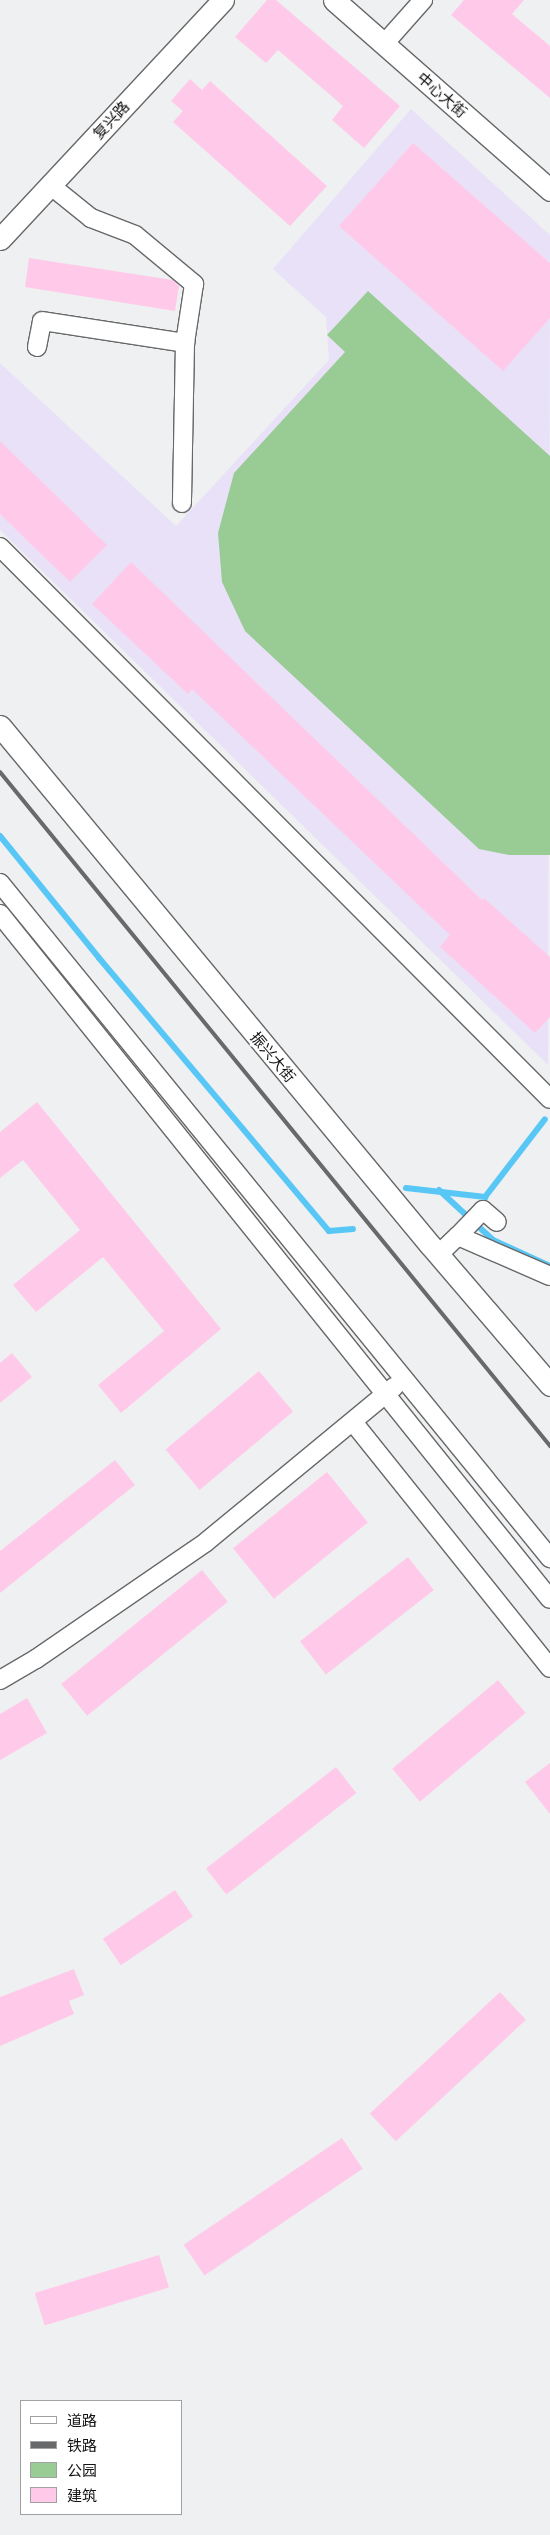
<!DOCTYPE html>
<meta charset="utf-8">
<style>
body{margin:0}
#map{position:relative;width:550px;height:2535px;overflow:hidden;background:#eff0f1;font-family:"Public Sans","Noto Sans SC",sans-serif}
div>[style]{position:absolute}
.education>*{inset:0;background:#e9e1f7}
.green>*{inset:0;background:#99cc95}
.stream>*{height:6px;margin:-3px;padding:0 3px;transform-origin:3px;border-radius:3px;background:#59c7f6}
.building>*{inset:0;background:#ffcae9;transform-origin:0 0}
.roads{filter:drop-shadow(1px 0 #676869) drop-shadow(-1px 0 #676869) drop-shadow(0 1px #676869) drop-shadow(0 -1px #676869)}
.minor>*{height:18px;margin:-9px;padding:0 9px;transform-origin:9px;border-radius:9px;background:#fff}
.tertiary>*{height:21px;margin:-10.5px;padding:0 10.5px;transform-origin:10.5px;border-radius:10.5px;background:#fff}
.rail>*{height:4px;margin:-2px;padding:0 2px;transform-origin:2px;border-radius:2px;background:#68696a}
span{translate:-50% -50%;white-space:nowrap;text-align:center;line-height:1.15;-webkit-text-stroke:4.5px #fff;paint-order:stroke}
.street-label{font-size:15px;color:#131314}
.legend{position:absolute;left:20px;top:2400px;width:162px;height:115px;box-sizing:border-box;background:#fff;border:1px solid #a1a1a1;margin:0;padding:6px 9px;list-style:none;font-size:15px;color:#131314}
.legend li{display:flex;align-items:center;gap:10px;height:25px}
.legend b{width:25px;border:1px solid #a1a1a1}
</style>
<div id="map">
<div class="education">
<div style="clip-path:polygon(411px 109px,550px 235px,548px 1065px,0 530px,0 363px,176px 526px,329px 360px,326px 317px,273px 269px)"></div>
</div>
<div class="green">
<div style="clip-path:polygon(368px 291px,550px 456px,550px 855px,509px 855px,479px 849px,245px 631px,222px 582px,218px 533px,234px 473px,345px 352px,327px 335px)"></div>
</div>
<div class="stream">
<div style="left:0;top:836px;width:157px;rotate:50.9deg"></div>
<div style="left:99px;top:958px;width:357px;rotate:49.9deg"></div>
<div style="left:329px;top:1231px;width:24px;rotate:-5deg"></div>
<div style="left:406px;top:1188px;width:80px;rotate:6.5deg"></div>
<div style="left:485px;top:1197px;width:98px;rotate:-52.4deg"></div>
<div style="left:439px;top:1190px;width:74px;rotate:42.8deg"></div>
<div style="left:493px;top:1240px;width:63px;rotate:24.5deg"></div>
</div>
<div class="building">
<div style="clip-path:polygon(267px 0,276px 0,400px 106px,364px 148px,332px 120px,343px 106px,278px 50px,266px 63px,235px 37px)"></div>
<div style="clip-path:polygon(464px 0,524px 0,512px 14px,550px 46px,550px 98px,451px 15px)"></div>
<div style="clip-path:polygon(190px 79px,202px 90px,210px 81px,327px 186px,290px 226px,173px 122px,183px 111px,171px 101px)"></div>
<div style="clip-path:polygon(413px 143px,550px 263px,550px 318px,503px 371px,339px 226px)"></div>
<div style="clip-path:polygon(29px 258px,173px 280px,179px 286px,175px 311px,25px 287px)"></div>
<div style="clip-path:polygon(0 441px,107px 545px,70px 582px,0 514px)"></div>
<div style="clip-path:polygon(131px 562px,482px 900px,484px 898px,550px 957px,550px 1017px,535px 1033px,440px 947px,450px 935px,192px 689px,188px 694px,92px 604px)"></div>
<div style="clip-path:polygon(37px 1102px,221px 1329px,121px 1413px,98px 1385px,164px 1331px,103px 1257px,36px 1312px,13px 1285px,80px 1230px,23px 1160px,0 1178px,0 1132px)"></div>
<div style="clip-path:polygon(12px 1353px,32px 1377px,0 1403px,0 1363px)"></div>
<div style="left:259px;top:1371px;width:53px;height:122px;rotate:50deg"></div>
<div style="clip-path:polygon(115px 1460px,135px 1485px,0 1593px,0 1551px)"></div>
<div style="left:327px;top:1472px;width:65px;height:121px;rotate:51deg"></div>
<div style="left:408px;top:1557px;width:42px;height:137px;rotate:52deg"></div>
<div style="left:202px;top:1570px;width:41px;height:181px;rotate:51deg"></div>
<div style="left:498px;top:1680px;width:43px;height:138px;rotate:50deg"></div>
<div style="clip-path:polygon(27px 1698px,47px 1733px,0 1760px,0 1714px)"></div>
<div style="clip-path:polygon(550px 1763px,550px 1814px,525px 1782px)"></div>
<div style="left:336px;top:1767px;width:33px;height:165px;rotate:52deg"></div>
<div style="left:175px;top:1890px;width:32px;height:87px;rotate:56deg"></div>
<div style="clip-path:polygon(74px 1969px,84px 1995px,69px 2001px,74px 2014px,0 2046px,0 1997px)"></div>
<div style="left:500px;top:1992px;width:38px;height:178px;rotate:47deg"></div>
<div style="left:342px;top:2138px;width:37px;height:191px;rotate:56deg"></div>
<div style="left:159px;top:2255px;width:34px;height:130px;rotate:73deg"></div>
</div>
<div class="roads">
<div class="minor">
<div style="left:384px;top:44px;width:59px;rotate:-48.4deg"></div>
<div style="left:50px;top:185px;width:53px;rotate:38.8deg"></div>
<div style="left:91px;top:218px;width:47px;rotate:21.1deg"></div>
<div style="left:135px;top:235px;width:77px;rotate:39.7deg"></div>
<div style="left:194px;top:284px;width:60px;rotate:98.7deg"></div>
<div style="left:185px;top:343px;width:160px;rotate:91.1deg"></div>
<div style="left:37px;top:347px;width:26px;rotate:-79deg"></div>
<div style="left:42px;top:321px;width:145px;rotate:8.7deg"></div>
<div style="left:0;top:547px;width:779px;rotate:45.1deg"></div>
<div style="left:0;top:883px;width:871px;rotate:50.83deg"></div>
<div style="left:0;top:914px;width:878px;rotate:51.24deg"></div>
<div style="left:458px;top:1236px;width:36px;rotate:-46deg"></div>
<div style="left:483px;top:1210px;width:18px;rotate:41deg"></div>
<div style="left:438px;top:1255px;width:28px;rotate:-44deg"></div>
<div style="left:458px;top:1236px;width:100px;rotate:23.5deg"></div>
<div style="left:353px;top:1422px;width:315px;rotate:51.3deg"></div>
<div style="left:0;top:1680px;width:42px;rotate:-30.3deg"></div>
<div style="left:36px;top:1659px;width:206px;rotate:-34.5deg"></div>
<div style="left:206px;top:1542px;width:244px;rotate:-39.5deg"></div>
</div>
<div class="tertiary">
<div style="left:334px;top:0;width:288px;rotate:41.3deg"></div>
<div style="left:0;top:239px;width:327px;rotate:-47deg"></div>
<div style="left:0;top:726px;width:675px;rotate:50.35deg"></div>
<div style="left:431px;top:1246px;width:183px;rotate:49.4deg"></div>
</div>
</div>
<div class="rail">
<div style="left:0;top:772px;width:870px;rotate:50.78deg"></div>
</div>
<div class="street-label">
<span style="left:442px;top:95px;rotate:41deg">中心大街</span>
<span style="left:111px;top:120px;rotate:-47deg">复兴路</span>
<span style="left:273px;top:1057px;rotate:50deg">振兴大街</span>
</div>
<ul class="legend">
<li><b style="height:6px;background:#fff"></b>道路</li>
<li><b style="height:6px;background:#68696a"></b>铁路</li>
<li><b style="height:14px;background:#99cc95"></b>公园</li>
<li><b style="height:14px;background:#ffcae9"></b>建筑</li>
</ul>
</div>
